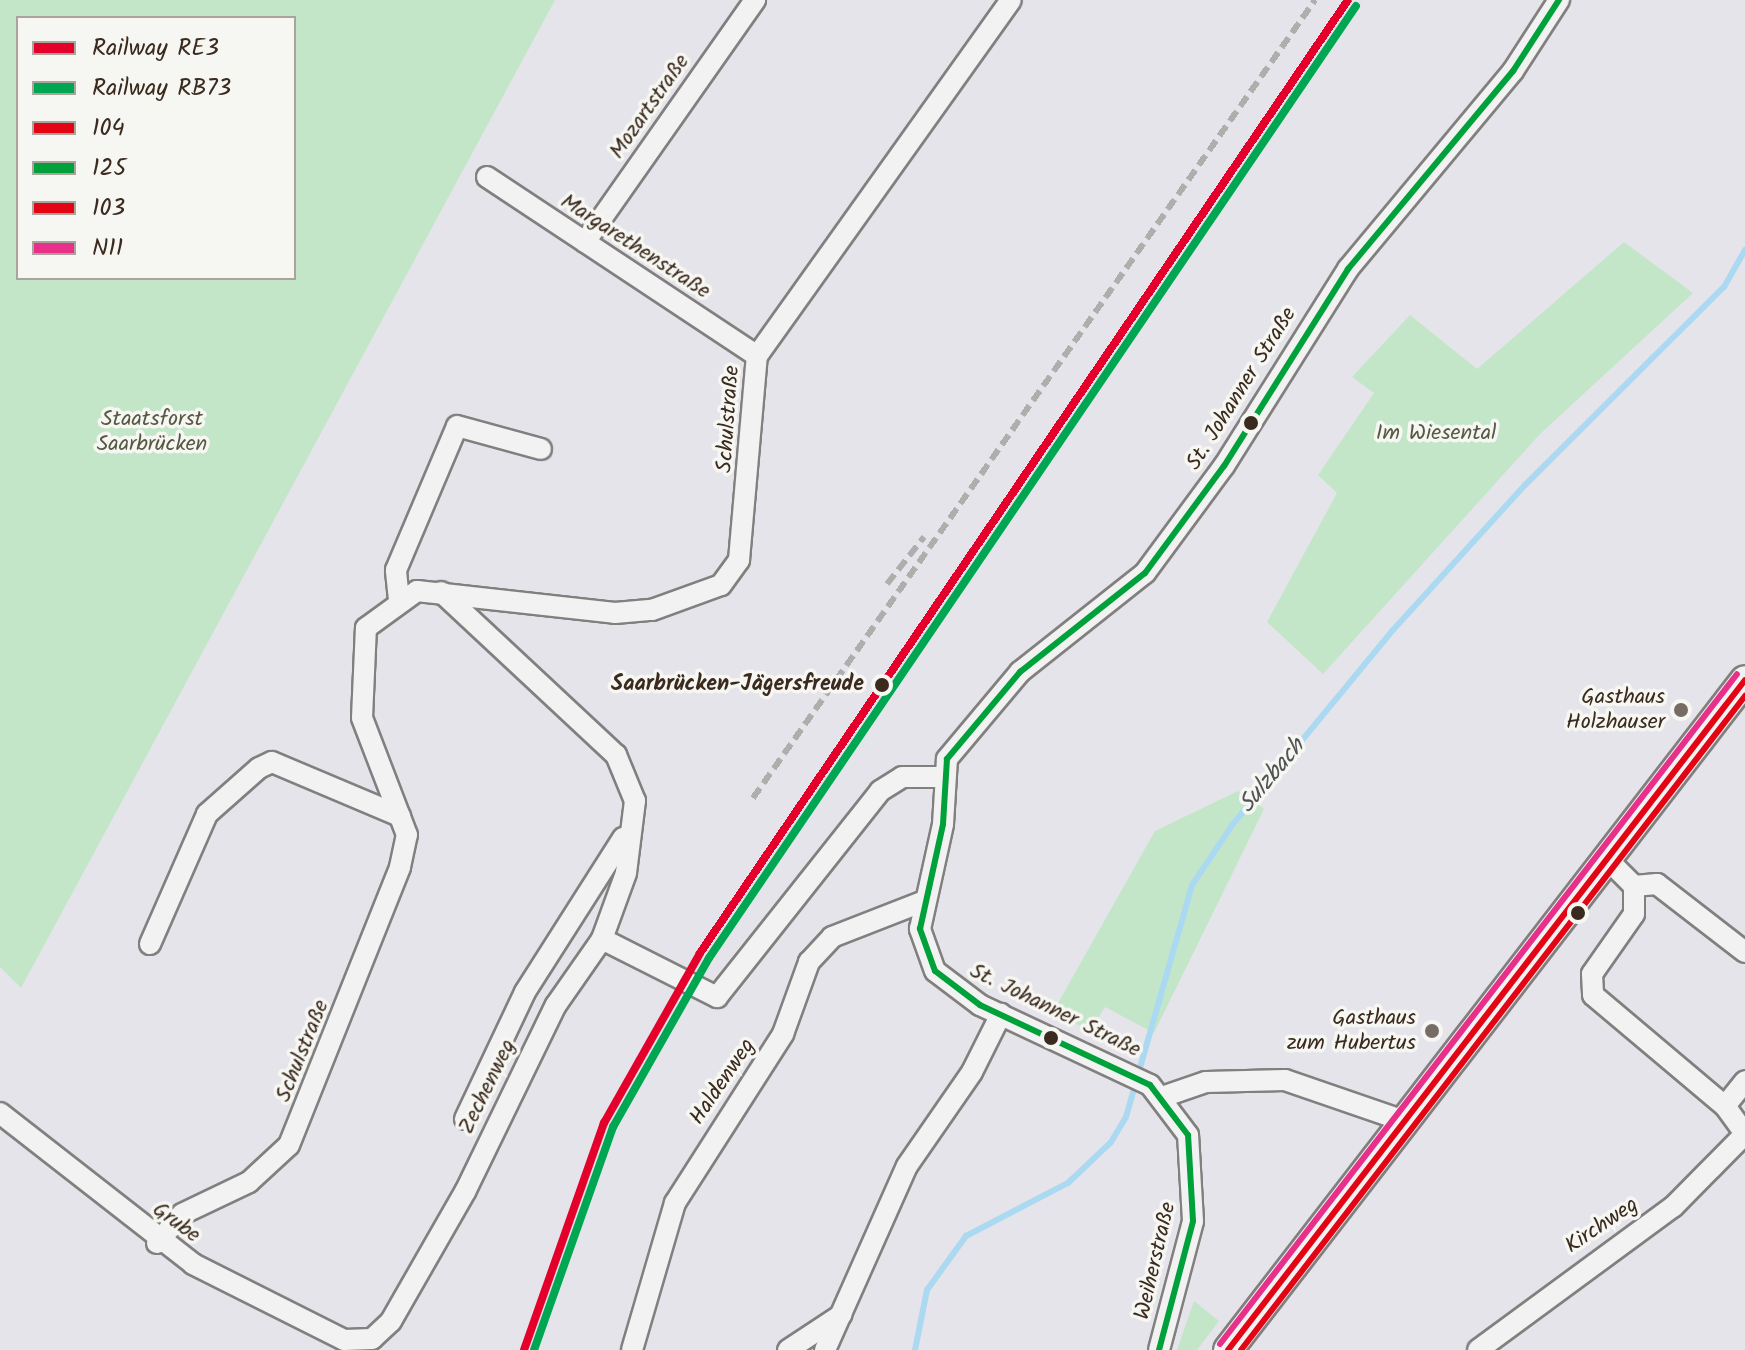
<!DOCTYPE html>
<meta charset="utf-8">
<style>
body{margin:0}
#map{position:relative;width:1745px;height:1350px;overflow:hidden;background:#e4e4ea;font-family:Kalam,sans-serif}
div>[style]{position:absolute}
.green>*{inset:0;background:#c4e6c8}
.stream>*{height:6px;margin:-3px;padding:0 3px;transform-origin:3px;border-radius:3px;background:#acd9f2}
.roads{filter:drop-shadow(2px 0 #827f7f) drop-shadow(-2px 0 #827f7f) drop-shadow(0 2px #827f7f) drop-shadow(0 -2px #827f7f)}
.street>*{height:20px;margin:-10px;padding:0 10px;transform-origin:10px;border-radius:10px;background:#f2f2f2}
.secondary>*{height:28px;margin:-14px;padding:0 14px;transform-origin:14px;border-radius:14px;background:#f2f2f2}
.rail>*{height:6px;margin-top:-3px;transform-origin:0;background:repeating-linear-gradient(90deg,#afaead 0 12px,transparent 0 18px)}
.bus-1>*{height:6px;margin:-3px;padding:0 3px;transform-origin:3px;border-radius:3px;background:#e30513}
.bus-2>*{height:6px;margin:-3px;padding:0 3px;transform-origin:3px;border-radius:3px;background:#00a13a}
.bus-3>*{height:6px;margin:-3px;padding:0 3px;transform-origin:3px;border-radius:3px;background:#e30513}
.bus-4>*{height:6px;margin:-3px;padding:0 3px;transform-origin:3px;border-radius:3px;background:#e8308a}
.rail-1>*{height:8px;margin:-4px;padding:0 4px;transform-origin:4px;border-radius:4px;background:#e4002b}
.rail-2>*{height:8px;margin:-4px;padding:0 4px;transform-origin:4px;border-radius:4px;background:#00a651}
.dots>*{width:22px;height:22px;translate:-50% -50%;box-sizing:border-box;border:4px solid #f6f6f2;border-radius:50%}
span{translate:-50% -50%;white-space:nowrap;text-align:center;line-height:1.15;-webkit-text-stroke:7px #f6f6f2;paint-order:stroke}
.street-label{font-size:22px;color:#3b2a1e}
.park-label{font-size:22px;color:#575942}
.stop-label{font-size:22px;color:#3b2a1e;font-weight:700}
.right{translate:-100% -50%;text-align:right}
.poi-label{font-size:22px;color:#3b2a1e}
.water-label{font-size:24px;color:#515454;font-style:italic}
.legend{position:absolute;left:16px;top:16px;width:280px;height:264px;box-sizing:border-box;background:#f6f6f2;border:2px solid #aba49d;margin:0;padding:10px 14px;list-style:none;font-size:24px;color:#3b2a1e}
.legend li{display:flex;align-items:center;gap:16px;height:40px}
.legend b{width:40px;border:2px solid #aba49d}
</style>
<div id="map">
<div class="green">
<div style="clip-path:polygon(evenodd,0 0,555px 0,21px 988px,0 967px,0 0,18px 18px,294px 18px,294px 278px,18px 278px,18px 18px)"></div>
<div style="clip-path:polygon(1624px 242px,1693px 293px,1540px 434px,1323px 674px,1267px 622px,1337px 493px,1318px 475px,1374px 393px,1352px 377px,1410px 315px,1477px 369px)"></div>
<div style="clip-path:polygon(1238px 791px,1264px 809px,1154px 1033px,1105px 1007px,1090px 1031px,1053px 1012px,1155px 831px)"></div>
<div style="clip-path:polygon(1194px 1301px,1219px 1321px,1197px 1350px,1177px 1350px)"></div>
</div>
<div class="stream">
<div style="left:915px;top:1350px;width:61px;rotate:-78.7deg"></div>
<div style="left:927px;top:1290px;width:67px;rotate:-54.2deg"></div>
<div style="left:966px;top:1236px;width:115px;rotate:-27.5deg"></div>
<div style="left:1068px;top:1183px;width:59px;rotate:-43.6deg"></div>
<div style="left:1111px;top:1142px;width:29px;rotate:-59deg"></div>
<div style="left:1126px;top:1117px;width:241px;rotate:-74.1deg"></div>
<div style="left:1192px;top:885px;width:73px;rotate:-56.1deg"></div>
<div style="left:1233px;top:824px;width:251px;rotate:-50.5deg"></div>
<div style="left:1393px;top:630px;width:196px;rotate:-47.7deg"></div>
<div style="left:1525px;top:485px;width:281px;rotate:-44.9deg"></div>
<div style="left:1724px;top:287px;width:43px;rotate:-60.4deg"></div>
</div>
<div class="roads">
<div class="street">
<div style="left:487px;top:177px;width:324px;rotate:33.5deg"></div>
<div style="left:585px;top:242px;width:296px;rotate:-54.9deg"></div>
<div style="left:399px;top:600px;width:30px;rotate:-96deg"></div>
<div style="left:396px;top:570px;width:156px;rotate:-67deg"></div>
<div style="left:457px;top:426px;width:87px;rotate:15.3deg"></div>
<div style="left:1608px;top:860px;width:37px;rotate:45deg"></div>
<div style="left:1634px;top:886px;width:28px;rotate:90deg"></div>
<div style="left:1634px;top:914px;width:73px;rotate:125deg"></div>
<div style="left:1592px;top:974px;width:21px;rotate:87deg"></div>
<div style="left:1593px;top:995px;width:172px;rotate:40.1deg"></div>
<div style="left:1725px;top:1106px;width:34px;rotate:54deg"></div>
<div style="left:1634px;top:886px;width:23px;rotate:-5deg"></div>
<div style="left:1657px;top:884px;width:111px;rotate:37.7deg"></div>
<div style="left:602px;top:939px;width:129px;rotate:26.8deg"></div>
<div style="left:717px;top:997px;width:263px;rotate:-51.6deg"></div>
<div style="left:880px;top:791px;width:26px;rotate:-32deg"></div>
<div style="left:902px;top:777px;width:41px"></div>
<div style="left:150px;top:944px;width:142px;rotate:-66.3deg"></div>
<div style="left:207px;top:814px;width:69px;rotate:-41.5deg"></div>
<div style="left:259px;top:768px;width:14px;rotate:-25deg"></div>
<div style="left:272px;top:762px;width:139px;rotate:22.9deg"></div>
<div style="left:1165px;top:1096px;width:43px;rotate:-18.9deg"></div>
<div style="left:1206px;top:1082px;width:79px;rotate:-1.5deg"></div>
<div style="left:1285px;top:1080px;width:126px;rotate:19deg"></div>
<div style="left:1725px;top:1106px;width:32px;rotate:-51deg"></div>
<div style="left:0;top:1113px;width:245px;rotate:38deg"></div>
<div style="left:193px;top:1264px;width:169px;rotate:26.7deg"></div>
<div style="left:344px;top:1340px;width:28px;rotate:-2deg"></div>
<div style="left:372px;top:1339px;width:26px;rotate:-43deg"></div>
<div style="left:391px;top:1321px;width:149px;rotate:-60.2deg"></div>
<div style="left:465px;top:1192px;width:208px;rotate:-64.1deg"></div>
<div style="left:556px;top:1005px;width:80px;rotate:-55.1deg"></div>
<div style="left:602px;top:939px;width:70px;rotate:-70deg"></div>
<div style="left:626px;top:873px;width:73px;rotate:-82.9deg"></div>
<div style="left:635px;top:801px;width:50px;rotate:-112.4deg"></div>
<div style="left:616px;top:755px;width:239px;rotate:-137deg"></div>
<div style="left:465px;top:1119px;width:140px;rotate:-64.7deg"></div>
<div style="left:525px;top:992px;width:183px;rotate:-57.5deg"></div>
<div style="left:157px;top:1243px;width:38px;rotate:-49deg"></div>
<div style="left:182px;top:1214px;width:74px;rotate:-25.5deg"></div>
<div style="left:249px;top:1182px;width:54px;rotate:-42.8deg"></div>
<div style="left:289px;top:1145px;width:299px;rotate:-68.2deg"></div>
<div style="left:400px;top:867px;width:33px;rotate:-78deg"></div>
<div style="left:407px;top:835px;width:125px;rotate:-111deg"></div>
<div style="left:362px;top:718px;width:90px;rotate:-87.5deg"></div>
<div style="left:366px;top:628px;width:63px;rotate:-36deg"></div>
<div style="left:417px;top:591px;width:199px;rotate:6.3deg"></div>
<div style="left:615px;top:613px;width:37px;rotate:-5deg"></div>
<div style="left:652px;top:610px;width:73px;rotate:-19.9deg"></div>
<div style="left:721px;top:585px;width:31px;rotate:-54deg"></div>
<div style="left:739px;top:560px;width:205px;rotate:-85deg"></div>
<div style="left:757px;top:356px;width:437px;rotate:-54.5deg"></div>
<div style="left:632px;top:1350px;width:153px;rotate:-73.7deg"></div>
<div style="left:675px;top:1203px;width:201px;rotate:-57.4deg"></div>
<div style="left:783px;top:1034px;width:77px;rotate:-70.1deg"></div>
<div style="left:809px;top:962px;width:34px;rotate:-47deg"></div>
<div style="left:832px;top:937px;width:97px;rotate:-21.3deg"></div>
<div style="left:788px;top:1350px;width:64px;rotate:-33.4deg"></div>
<div style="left:825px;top:1350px;width:201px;rotate:-66deg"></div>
<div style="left:907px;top:1166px;width:114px;rotate:-55.3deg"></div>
<div style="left:972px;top:1072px;width:65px;rotate:-63.4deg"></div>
<div style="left:1159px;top:1350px;width:133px;rotate:-75.2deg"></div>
<div style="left:1193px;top:1221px;width:86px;rotate:-93.3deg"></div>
<div style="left:1188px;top:1135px;width:63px;rotate:-127.2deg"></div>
<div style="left:1150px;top:1085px;width:188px;rotate:-154.8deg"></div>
<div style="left:980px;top:1005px;width:56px;rotate:-142.9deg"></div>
<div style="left:935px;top:971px;width:45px;rotate:-109.7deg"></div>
<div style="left:920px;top:929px;width:107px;rotate:-77.6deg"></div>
<div style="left:943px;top:824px;width:65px;rotate:-86.5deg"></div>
<div style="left:947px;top:759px;width:114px;rotate:-50deg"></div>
<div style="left:1020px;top:672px;width:159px;rotate:-38.4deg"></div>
<div style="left:1145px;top:573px;width:133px;rotate:-53.6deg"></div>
<div style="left:1224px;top:466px;width:233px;rotate:-57.8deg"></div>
<div style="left:1348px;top:269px;width:258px;rotate:-50.2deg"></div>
<div style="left:1513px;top:71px;width:85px;rotate:-57.1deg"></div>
<div style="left:1478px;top:1350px;width:242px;rotate:-36.3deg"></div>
<div style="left:1673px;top:1207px;width:103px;rotate:-45.4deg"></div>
</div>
<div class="secondary">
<div style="left:1228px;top:1350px;width:846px;rotate:-52.34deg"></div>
</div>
</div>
<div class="rail">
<div style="left:887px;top:584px;width:60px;rotate:-51.8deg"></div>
<div style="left:753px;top:798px;width:976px;rotate:-54.84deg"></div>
</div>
<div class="bus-1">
<div style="left:1228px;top:1350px;width:846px;rotate:-52.34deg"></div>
</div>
<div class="bus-2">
<div style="left:1159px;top:1350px;width:133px;rotate:-75.2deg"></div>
<div style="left:1193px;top:1221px;width:86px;rotate:-93.3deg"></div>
<div style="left:1188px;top:1135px;width:63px;rotate:-127.2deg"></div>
<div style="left:1150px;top:1085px;width:188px;rotate:-154.8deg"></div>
<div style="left:980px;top:1005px;width:56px;rotate:-142.9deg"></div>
<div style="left:935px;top:971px;width:45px;rotate:-109.7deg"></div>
<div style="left:920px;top:929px;width:107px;rotate:-77.6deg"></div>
<div style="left:943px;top:824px;width:65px;rotate:-86.5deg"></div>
<div style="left:947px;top:759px;width:114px;rotate:-50deg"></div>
<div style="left:1020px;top:672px;width:159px;rotate:-38.4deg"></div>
<div style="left:1145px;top:573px;width:133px;rotate:-53.6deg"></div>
<div style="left:1224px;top:466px;width:233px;rotate:-57.8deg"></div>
<div style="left:1348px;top:269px;width:258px;rotate:-50.2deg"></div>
<div style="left:1513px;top:71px;width:85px;rotate:-57.1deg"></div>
</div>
<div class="bus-3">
<div style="left:1241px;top:1350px;width:826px;rotate:-52.38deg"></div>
</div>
<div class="bus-4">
<div style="left:1220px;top:1344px;width:846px;rotate:-52.34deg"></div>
</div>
<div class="rail-1">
<div style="left:524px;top:1350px;width:241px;rotate:-70.6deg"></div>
<div style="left:604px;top:1123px;width:195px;rotate:-60.5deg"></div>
<div style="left:700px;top:953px;width:1152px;rotate:-55.79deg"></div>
</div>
<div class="rail-2">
<div style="left:534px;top:1350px;width:237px;rotate:-70.5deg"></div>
<div style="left:613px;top:1127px;width:194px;rotate:-60.4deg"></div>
<div style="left:709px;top:958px;width:1151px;rotate:-55.8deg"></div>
</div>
<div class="dots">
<div style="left:1251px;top:423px;background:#3b2a1e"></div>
<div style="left:882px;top:685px;background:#3b2a1e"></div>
<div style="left:1681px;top:710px;background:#766b65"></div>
<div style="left:1578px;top:913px;background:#3b2a1e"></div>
<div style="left:1432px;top:1031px;background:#766b65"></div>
<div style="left:1051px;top:1038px;background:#3b2a1e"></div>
</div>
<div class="street-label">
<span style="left:650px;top:107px;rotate:-55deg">Mozartstraße</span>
<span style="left:635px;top:247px;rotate:33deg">Margarethenstraße</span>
<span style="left:1242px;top:389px;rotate:-58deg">St. Johanner Straße</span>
<span style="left:729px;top:419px;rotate:-86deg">Schulstraße</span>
<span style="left:1055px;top:1011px;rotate:26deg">St. Johanner Straße</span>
<span style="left:303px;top:1051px;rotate:-68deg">Schulstraße</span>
<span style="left:723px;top:1082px;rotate:-56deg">Haldenweg</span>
<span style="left:488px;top:1087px;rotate:-64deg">Zechenweg</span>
<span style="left:176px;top:1223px;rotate:36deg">Grube</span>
<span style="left:1602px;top:1226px;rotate:-34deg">Kirchweg</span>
<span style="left:1156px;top:1261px;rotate:-77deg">Weiherstraße</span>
</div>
<div class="park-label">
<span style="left:152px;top:432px">Staatsforst<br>Saarbrücken</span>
<span style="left:1436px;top:434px">Im Wiesental</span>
</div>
<div class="stop-label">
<span class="right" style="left:864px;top:685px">Saarbrücken-Jägersfreude</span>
</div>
<div class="poi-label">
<span class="right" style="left:1665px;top:710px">Gasthaus<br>Holzhauser</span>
<span class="right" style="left:1416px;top:1031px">Gasthaus<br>zum Hubertus</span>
</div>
<div class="water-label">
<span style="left:1272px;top:776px;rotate:-50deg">Sulzbach</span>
</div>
<ul class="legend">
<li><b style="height:10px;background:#e4002b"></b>Railway RE3</li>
<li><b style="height:10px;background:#00a651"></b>Railway RB73</li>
<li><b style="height:10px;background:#e30513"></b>104</li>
<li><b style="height:10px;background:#00a13a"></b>125</li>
<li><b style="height:10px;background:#e30513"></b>103</li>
<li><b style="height:10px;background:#e8308a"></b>N11</li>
</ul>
</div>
